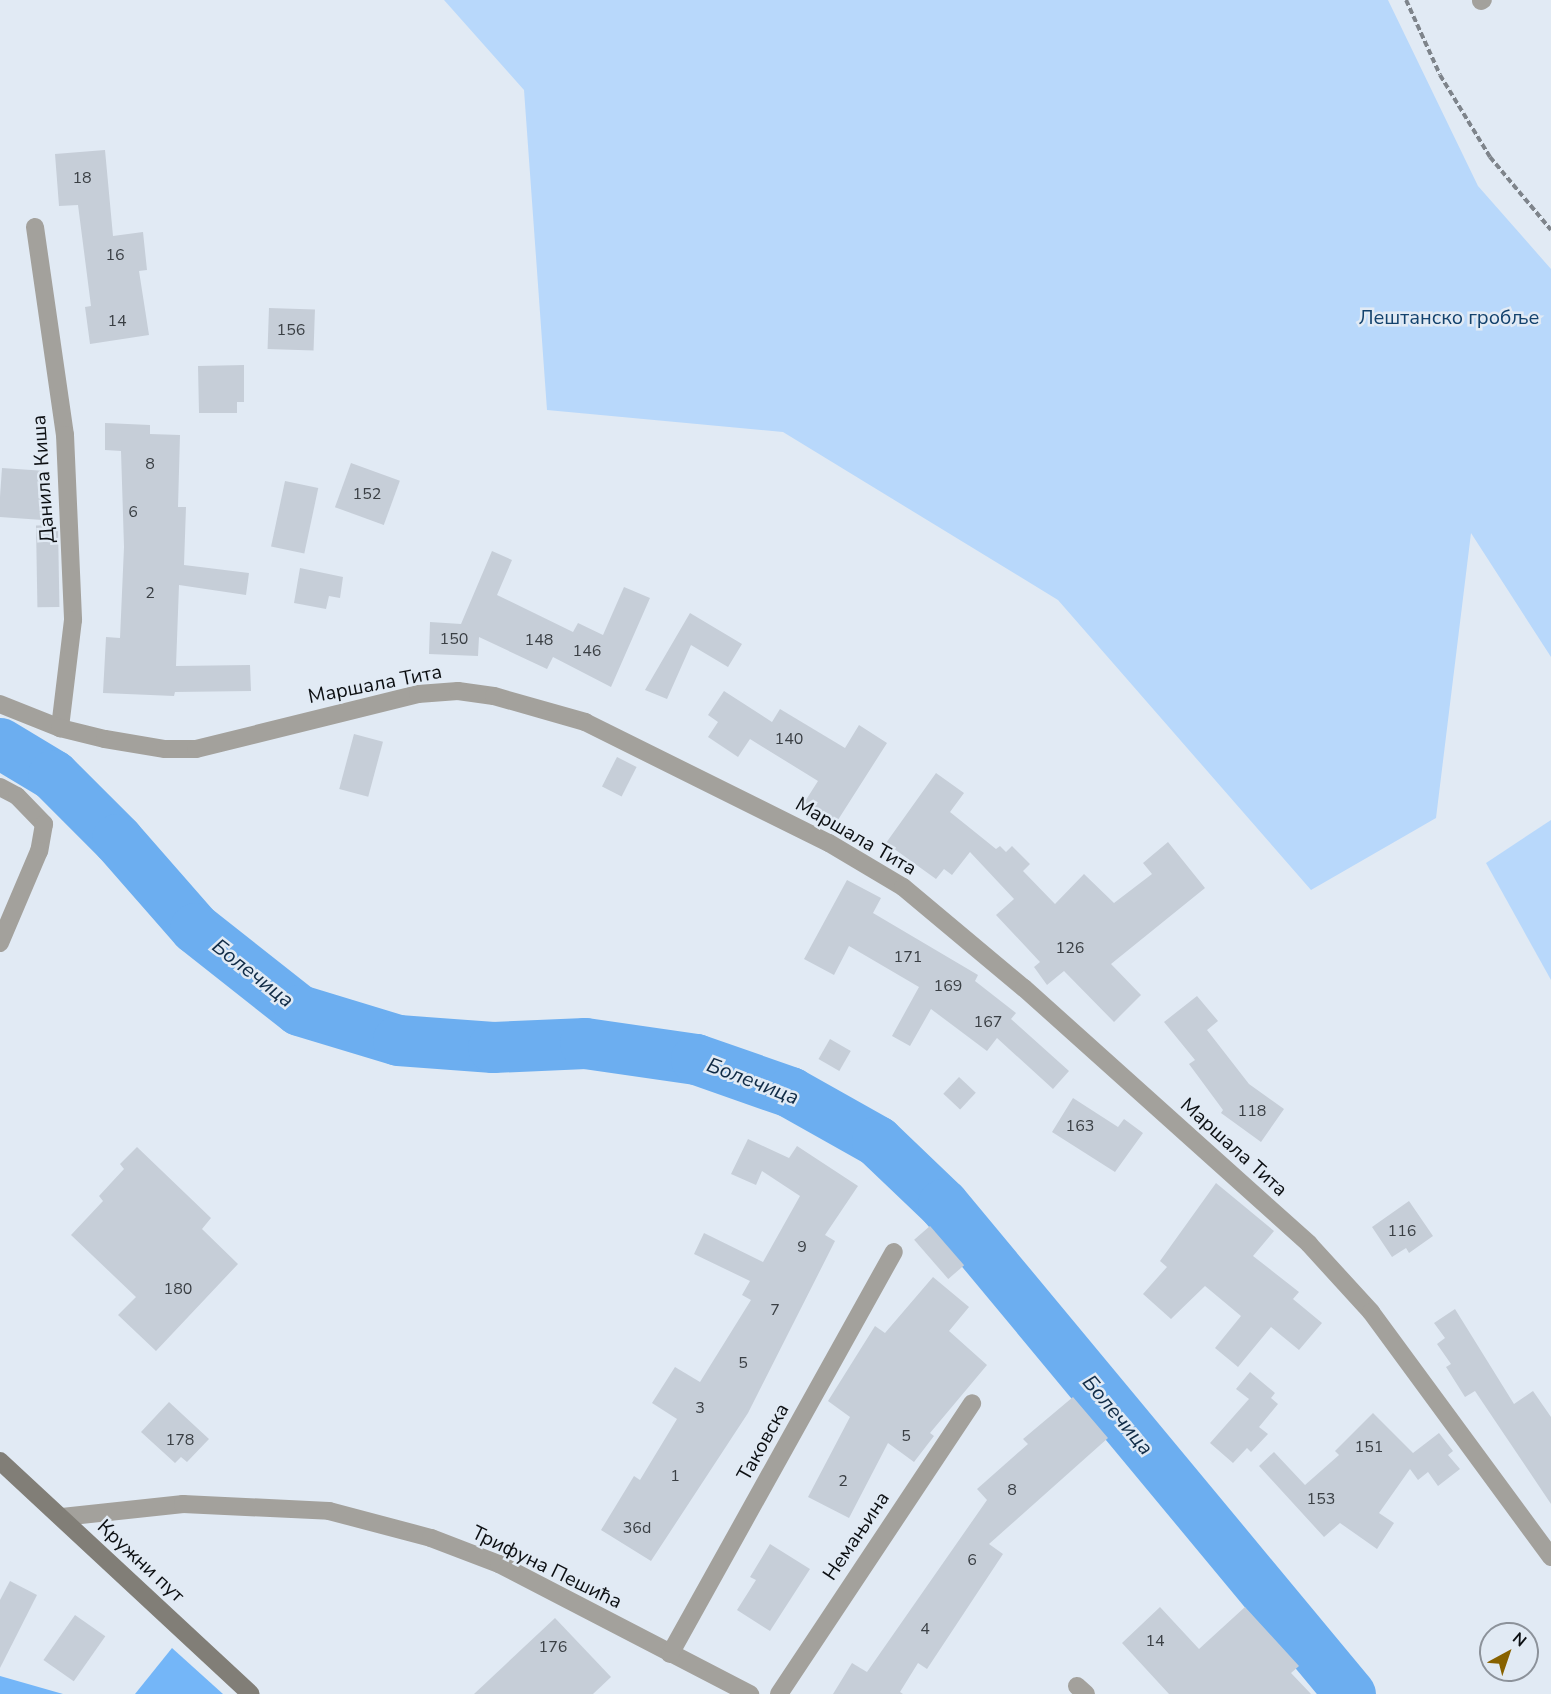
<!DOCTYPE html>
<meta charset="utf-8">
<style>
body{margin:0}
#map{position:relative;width:1551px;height:1694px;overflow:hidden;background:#e1eaf4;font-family:"Nunito Sans",sans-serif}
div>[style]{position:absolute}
.green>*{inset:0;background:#b8d8fb}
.forest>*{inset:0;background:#74b6f8}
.river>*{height:51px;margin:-25.5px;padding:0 25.5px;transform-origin:25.5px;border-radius:25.5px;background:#6caef0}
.building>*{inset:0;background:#c6ced8;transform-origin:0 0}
.path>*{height:4px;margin-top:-2px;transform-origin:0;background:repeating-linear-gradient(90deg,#7e848b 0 6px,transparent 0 9px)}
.street>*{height:18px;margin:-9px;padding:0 9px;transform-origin:9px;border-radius:9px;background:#a3a19c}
.secondary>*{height:18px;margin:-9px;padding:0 9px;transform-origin:9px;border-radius:9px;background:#817e77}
span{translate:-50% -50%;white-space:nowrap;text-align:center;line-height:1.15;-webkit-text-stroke:5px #e1eaf4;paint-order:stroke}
.number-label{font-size:16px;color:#3a3f44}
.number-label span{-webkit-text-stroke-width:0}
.park-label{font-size:20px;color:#13426d}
.street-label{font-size:20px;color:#0c0f12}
.water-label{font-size:21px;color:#102b46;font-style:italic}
.north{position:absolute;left:1479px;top:1622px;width:60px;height:60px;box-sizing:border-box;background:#e1eaf4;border:2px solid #8c929a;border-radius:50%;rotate:40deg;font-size:16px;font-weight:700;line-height:24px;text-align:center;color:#0c0f12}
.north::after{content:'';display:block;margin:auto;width:21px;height:27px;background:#886200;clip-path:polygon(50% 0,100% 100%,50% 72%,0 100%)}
</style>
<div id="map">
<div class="green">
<div style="clip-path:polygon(444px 0,1388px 0,1478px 186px,1551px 269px,1551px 657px,1471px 533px,1436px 818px,1311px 890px,1058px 600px,783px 432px,547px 410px,524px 90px)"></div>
<div style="clip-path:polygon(1551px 820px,1551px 980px,1486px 863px)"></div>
</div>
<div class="forest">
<div style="clip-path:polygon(172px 1648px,223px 1694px,135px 1694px)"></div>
<div style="clip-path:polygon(0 1676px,63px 1694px,0 1694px)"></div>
</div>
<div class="river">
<div style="left:0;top:743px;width:62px;rotate:31.1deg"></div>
<div style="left:53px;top:775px;width:91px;rotate:45deg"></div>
<div style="left:117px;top:839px;width:118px;rotate:48.8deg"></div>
<div style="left:195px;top:928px;width:132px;rotate:38.3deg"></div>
<div style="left:299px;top:1010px;width:103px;rotate:16.9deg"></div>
<div style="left:398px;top:1040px;width:95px;rotate:4.2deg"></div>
<div style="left:493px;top:1047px;width:92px;rotate:-2.5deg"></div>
<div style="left:585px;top:1043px;width:112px;rotate:8.2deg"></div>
<div style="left:696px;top:1059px;width:100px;rotate:19.3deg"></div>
<div style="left:790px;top:1092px;width:100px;rotate:29.4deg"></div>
<div style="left:877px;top:1141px;width:91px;rotate:43.7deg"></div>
<div style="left:943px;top:1204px;width:637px;rotate:50.29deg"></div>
</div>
<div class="building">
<div style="clip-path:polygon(105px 150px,113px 236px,143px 232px,147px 270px,139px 271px,149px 335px,90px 344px,85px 307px,91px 306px,78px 205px,59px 206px,55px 154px)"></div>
<div style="left:269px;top:308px;width:46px;height:41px;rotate:2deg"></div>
<div style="clip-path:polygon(244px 365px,244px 402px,237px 402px,237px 413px,199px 413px,198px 366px)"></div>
<div style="clip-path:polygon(105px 423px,150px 425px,150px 434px,180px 435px,178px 507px,186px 507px,184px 565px,249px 573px,246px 595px,179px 585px,176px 666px,250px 665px,251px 691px,175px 692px,174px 696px,103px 693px,106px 637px,120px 638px,124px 547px,121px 451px,105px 450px)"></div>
<div style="left:351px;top:463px;width:52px;height:47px;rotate:20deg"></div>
<div style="left:2px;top:468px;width:44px;height:49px;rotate:4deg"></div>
<div style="left:285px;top:481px;width:34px;height:67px;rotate:12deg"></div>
<div style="left:58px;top:525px;width:82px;height:22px;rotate:89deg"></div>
<div style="clip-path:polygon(492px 551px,512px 560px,497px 595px,573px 632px,578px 623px,603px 635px,624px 587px,650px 598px,611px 687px,553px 657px,547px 669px,479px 637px,478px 656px,429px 654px,430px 622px,461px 624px)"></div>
<div style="clip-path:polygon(300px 568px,343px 577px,340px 598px,329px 596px,326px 609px,294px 603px)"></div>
<div style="clip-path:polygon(690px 613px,742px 644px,728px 667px,691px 645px,667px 699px,645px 690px)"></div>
<div style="clip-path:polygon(724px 691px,772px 722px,780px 709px,845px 748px,859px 725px,887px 743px,836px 823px,804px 803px,818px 781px,750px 739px,738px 757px,708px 737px,718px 722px,708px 715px)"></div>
<div style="left:354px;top:734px;width:30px;height:57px;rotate:15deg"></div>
<div style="left:617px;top:757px;width:22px;height:33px;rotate:27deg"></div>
<div style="clip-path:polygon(936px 773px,964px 793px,950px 812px,996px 849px,1000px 846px,1006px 852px,1012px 846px,1030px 864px,1023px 871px,1055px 904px,1084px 874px,1114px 903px,1152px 874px,1143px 863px,1168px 842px,1205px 888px,1111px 964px,1141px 995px,1114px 1022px,1064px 971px,1047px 985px,1034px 967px,1040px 962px,996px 915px,1014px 899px,970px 852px,952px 875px,944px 869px,936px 879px,886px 843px)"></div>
<div style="clip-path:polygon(847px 880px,881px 898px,873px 913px,978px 975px,975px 981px,1016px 1013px,1011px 1019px,1069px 1071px,1053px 1089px,997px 1038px,987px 1051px,931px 1009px,910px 1046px,892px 1036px,919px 987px,849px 946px,834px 975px,804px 959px)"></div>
<div style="clip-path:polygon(1197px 996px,1218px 1021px,1207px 1030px,1249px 1084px,1284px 1109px,1261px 1142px,1221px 1113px,1223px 1110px,1189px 1064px,1195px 1060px,1164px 1022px)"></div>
<div style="left:830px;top:1039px;width:24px;height:23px;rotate:30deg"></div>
<div style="left:959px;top:1077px;width:23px;height:23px;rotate:43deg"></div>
<div style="clip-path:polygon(1073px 1098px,1118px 1127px,1124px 1119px,1143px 1133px,1115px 1172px,1052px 1132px)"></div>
<div style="clip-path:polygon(748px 1139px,789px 1158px,797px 1146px,858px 1186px,825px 1235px,835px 1241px,748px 1413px,651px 1561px,601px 1530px,634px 1476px,640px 1480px,677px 1419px,652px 1403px,675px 1367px,700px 1382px,751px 1300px,742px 1295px,750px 1281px,694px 1254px,704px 1233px,763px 1262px,800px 1196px,762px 1171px,756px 1185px,731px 1174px)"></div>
<div style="clip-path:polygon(137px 1147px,211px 1218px,202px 1229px,238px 1264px,156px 1351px,118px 1315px,136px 1297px,71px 1235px,103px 1201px,99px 1196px,124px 1169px,120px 1164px)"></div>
<div style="clip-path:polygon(1216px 1183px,1274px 1231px,1253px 1256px,1299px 1292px,1293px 1299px,1322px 1323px,1299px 1350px,1271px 1327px,1238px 1367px,1215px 1348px,1241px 1316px,1205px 1286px,1171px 1319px,1143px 1294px,1167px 1267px,1160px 1261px)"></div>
<div style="clip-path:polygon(1409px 1201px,1433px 1236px,1409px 1253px,1406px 1248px,1392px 1257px,1372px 1227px)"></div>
<div style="left:930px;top:1226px;width:52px;height:21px;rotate:49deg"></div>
<div style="clip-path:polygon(933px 1277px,969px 1307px,949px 1331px,987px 1365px,930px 1433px,934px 1436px,914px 1462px,888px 1443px,849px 1518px,808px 1497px,850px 1417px,828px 1401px,875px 1326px,885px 1333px)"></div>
<div style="clip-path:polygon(1455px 1309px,1514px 1404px,1533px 1391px,1551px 1417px,1551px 1504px,1475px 1391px,1465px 1397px,1446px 1367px,1451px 1364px,1437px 1344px,1445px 1338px,1434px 1323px)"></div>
<div style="clip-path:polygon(1250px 1372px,1275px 1393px,1271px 1398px,1278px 1404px,1259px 1427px,1268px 1434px,1251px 1452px,1247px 1448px,1233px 1463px,1210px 1443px,1249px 1399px,1236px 1389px)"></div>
<div style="clip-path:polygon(1073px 1397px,1108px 1438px,989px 1544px,1003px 1554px,927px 1669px,918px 1663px,900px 1692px,903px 1694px,833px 1694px,852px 1663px,867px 1672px,987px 1500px,977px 1489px,1028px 1444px,1023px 1439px)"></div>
<div style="clip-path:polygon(169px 1402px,209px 1439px,187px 1462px,181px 1457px,175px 1463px,141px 1432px)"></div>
<div style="clip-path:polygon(1373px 1413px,1413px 1453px,1439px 1433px,1453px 1451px,1448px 1455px,1460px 1469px,1438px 1486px,1428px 1472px,1418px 1480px,1410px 1469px,1379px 1513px,1394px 1523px,1377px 1549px,1340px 1523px,1324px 1537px,1259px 1466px,1274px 1452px,1305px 1485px,1339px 1455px,1335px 1451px)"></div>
<div style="clip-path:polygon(770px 1544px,810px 1569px,770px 1631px,737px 1610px,756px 1580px,750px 1577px)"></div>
<div style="clip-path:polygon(10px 1581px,37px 1595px,0 1668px,0 1600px)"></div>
<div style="clip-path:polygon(1160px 1607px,1199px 1649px,1245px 1607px,1299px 1666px,1291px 1673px,1311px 1694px,1169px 1694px,1122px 1643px)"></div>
<div style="left:75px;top:1615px;width:37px;height:55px;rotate:35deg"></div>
<div style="clip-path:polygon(555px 1618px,611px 1677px,593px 1694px,474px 1694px)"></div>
</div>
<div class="path">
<div style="left:1406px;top:0;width:82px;rotate:65.6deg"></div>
<div style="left:1440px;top:75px;width:96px;rotate:58.6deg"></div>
<div style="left:1490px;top:157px;width:95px;rotate:50.1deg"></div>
</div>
<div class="street">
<div style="left:1481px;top:1px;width:2px;rotate:-27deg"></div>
<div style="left:35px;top:227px;width:210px;rotate:81.8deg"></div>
<div style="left:65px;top:435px;width:185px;rotate:87.5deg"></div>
<div style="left:73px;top:620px;width:109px;rotate:96.9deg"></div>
<div style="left:0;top:704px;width:65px;rotate:21.8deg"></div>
<div style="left:60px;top:728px;width:46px;rotate:13.7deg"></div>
<div style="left:105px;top:739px;width:61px;rotate:9.5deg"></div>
<div style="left:165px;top:749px;width:31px"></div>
<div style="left:196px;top:749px;width:229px;rotate:-13.9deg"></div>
<div style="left:418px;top:694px;width:40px;rotate:-4.3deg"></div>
<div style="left:458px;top:691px;width:36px;rotate:8deg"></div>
<div style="left:494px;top:696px;width:95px;rotate:15.9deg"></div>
<div style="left:585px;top:722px;width:272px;rotate:26.4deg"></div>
<div style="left:829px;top:843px;width:86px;rotate:30.7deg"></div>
<div style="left:903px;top:887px;width:158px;rotate:39.9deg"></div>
<div style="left:1024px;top:988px;width:383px;rotate:41.9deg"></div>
<div style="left:1309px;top:1244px;width:92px;rotate:47.6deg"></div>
<div style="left:1371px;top:1312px;width:304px;rotate:53.7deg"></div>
<div style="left:0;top:787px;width:19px;rotate:28deg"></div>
<div style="left:17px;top:796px;width:39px;rotate:46deg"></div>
<div style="left:44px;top:824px;width:27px;rotate:100deg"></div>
<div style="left:39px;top:851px;width:100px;rotate:113deg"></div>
<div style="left:62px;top:1517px;width:122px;rotate:-6.1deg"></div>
<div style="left:183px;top:1504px;width:146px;rotate:2.7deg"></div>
<div style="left:329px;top:1511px;width:106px;rotate:14.8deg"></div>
<div style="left:431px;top:1538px;width:73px;rotate:20.9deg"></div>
<div style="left:499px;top:1564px;width:283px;rotate:27.4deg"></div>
<div style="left:670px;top:1654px;width:460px;rotate:-60.9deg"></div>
<div style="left:1077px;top:1686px;width:12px;rotate:42deg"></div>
<div style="left:779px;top:1694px;width:349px;rotate:-56.4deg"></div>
</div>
<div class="secondary">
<div style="left:0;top:1461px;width:342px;rotate:42.9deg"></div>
</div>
<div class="number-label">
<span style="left:82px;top:178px">18</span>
<span style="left:115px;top:255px">16</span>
<span style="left:117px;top:321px">14</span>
<span style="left:291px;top:330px">156</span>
<span style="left:150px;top:464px">8</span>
<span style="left:367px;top:494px">152</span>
<span style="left:133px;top:512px">6</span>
<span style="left:150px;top:593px">2</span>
<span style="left:454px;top:639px">150</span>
<span style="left:539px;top:640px">148</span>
<span style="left:587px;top:651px">146</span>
<span style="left:789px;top:739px">140</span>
<span style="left:1070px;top:948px">126</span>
<span style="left:908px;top:957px">171</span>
<span style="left:948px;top:986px">169</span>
<span style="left:988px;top:1022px">167</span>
<span style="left:1252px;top:1111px">118</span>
<span style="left:1080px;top:1126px">163</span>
<span style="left:1402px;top:1231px">116</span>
<span style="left:802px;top:1247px">9</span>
<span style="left:178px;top:1289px">180</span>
<span style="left:775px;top:1310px">7</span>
<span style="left:743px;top:1363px">5</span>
<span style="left:700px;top:1408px">3</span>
<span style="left:906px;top:1436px">5</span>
<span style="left:180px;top:1440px">178</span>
<span style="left:1369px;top:1447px">151</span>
<span style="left:675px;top:1476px">1</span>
<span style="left:843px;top:1481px">2</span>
<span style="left:1012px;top:1490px">8</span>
<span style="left:1321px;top:1499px">153</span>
<span style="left:637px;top:1528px">36d</span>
<span style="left:972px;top:1560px">6</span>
<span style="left:925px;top:1629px">4</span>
<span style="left:1155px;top:1641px">14</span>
<span style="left:553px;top:1647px">176</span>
</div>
<div class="park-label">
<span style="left:1449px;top:317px">Лештанско гробље</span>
</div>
<div class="street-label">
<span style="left:43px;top:479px;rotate:-94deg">Данила Киша</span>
<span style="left:375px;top:684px;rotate:-11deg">Маршала Тита</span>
<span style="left:856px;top:836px;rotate:30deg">Маршала Тита</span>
<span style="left:1234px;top:1147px;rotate:42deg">Маршала Тита</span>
<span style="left:763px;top:1442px;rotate:-61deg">Таковска</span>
<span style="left:856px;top:1536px;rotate:-56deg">Немањина</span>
<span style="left:141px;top:1561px;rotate:43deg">Кружни пут</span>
<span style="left:547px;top:1567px;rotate:26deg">Трифуна Пешића</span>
</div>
<div class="water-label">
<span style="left:253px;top:973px;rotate:38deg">Болечица</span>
<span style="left:753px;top:1081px;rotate:21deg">Болечица</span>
<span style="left:1118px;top:1415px;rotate:50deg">Болечица</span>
</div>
<div class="north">N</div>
</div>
